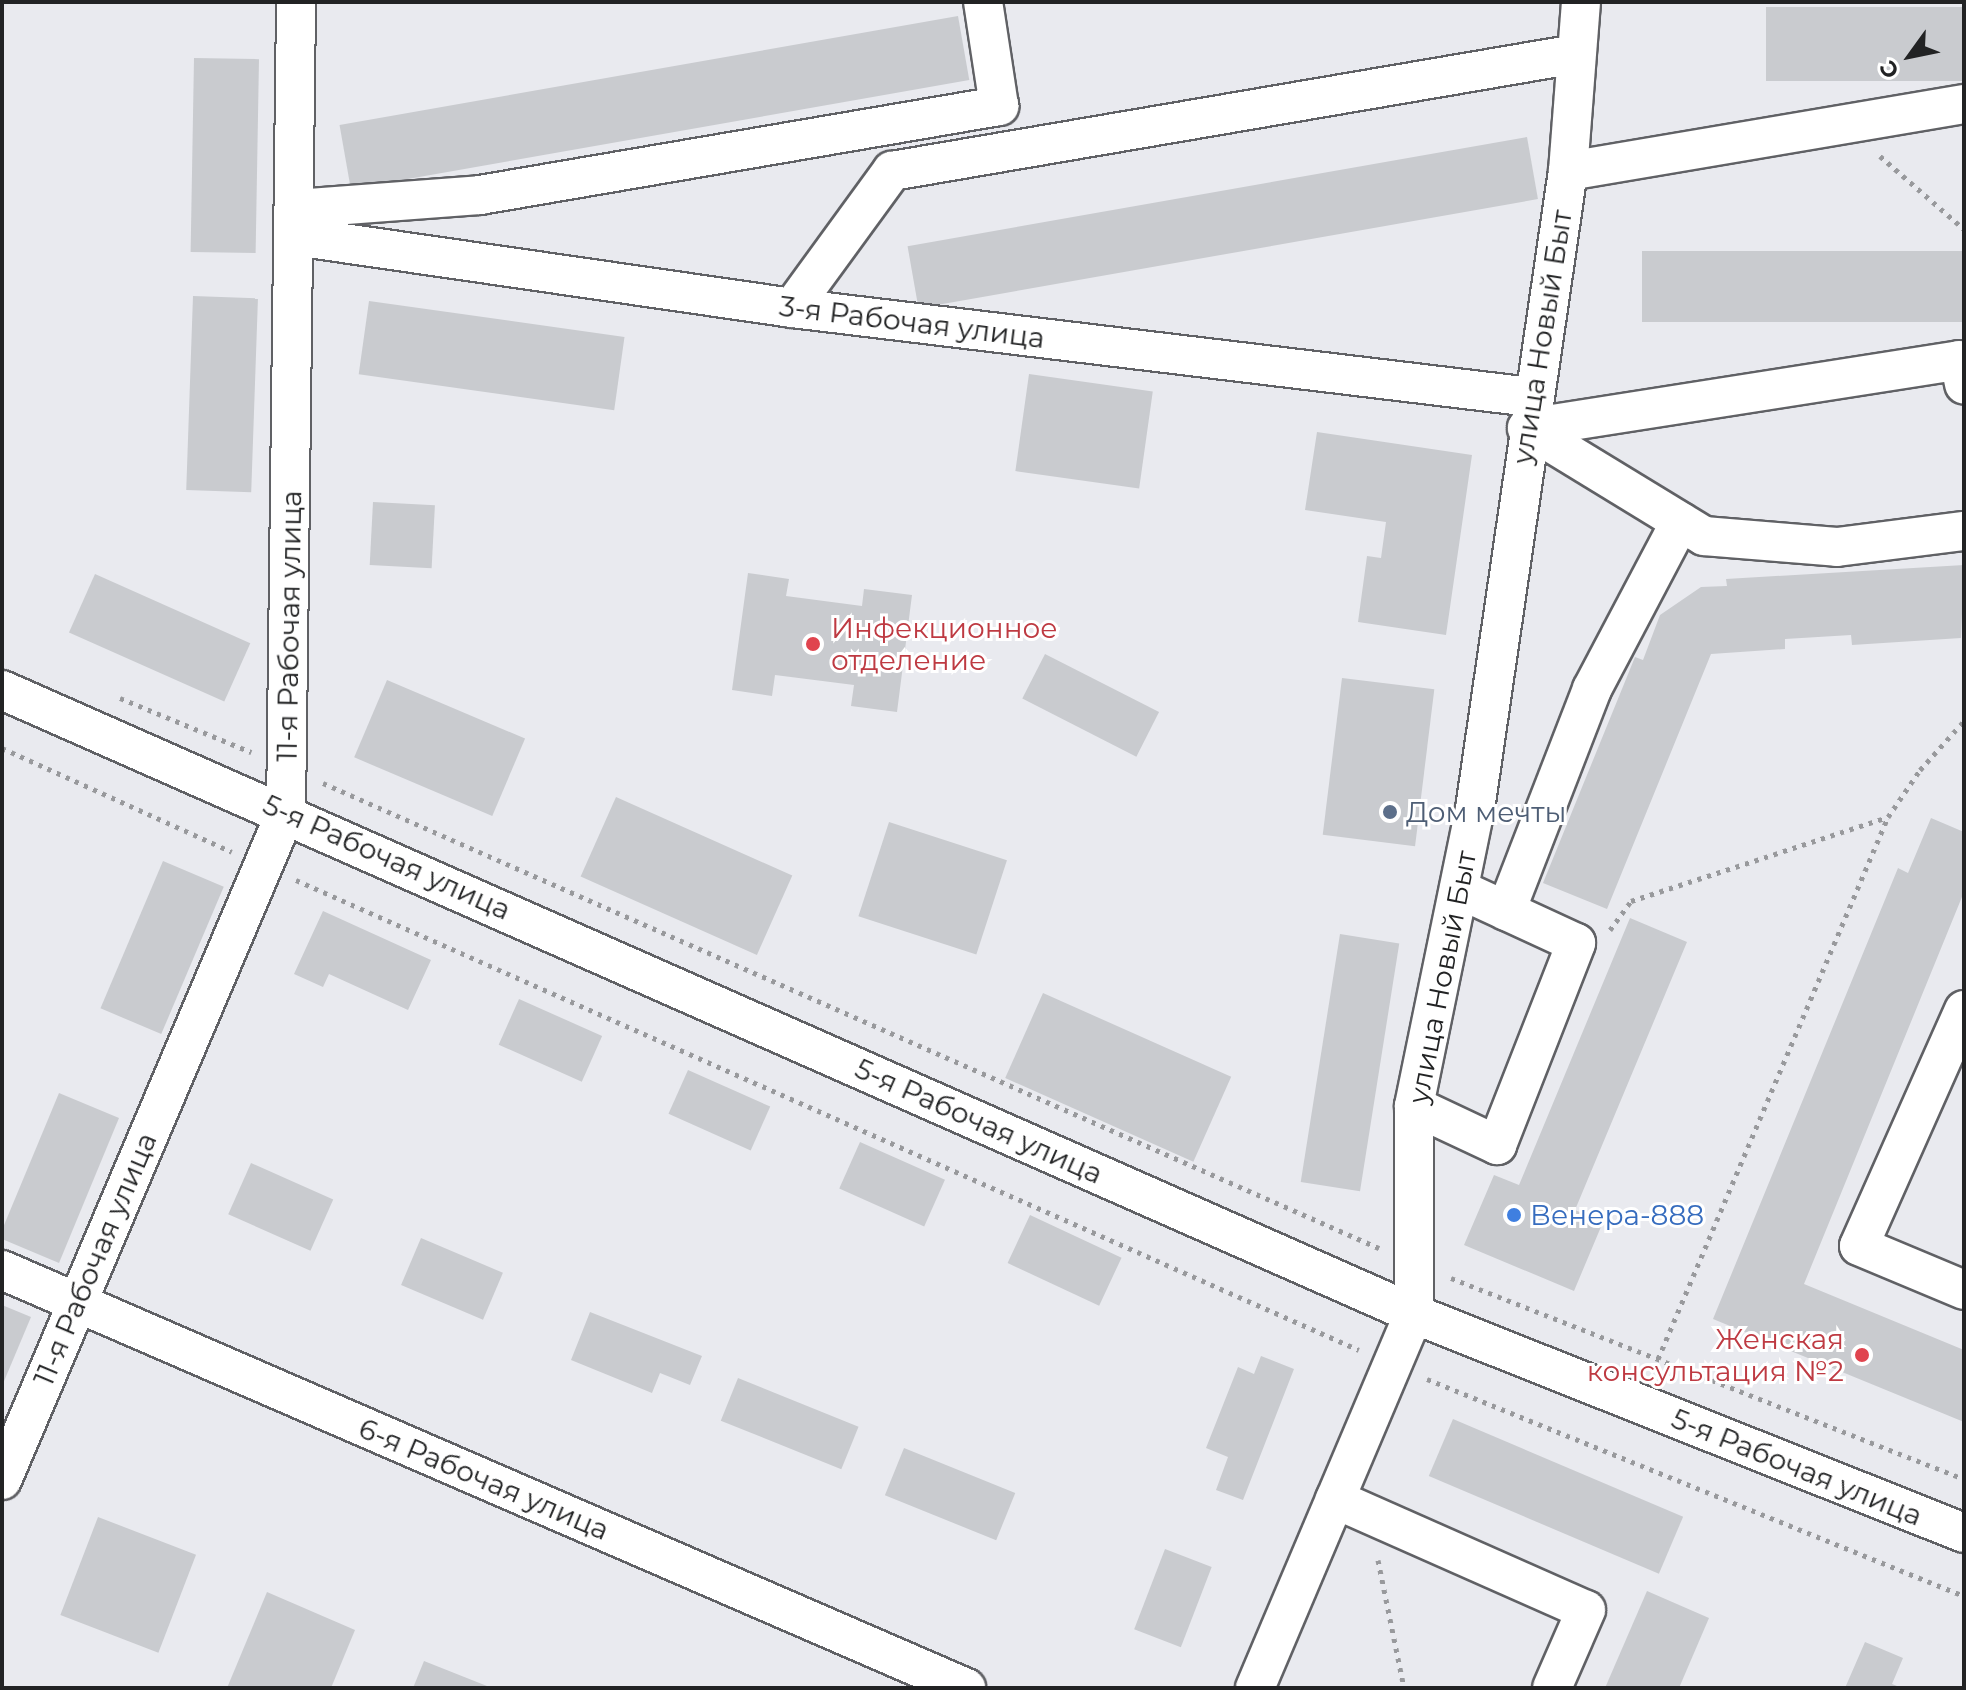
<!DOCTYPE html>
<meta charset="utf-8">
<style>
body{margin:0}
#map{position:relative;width:1966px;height:1690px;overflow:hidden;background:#e9eaef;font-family:Montserrat,sans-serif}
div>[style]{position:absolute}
.building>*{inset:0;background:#c9cbcf;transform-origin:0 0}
.path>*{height:5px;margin-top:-2.5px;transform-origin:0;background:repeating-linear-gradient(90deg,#98999c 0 4px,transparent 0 10px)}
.roads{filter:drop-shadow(2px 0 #606165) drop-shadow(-2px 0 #606165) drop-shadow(0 2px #606165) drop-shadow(0 -2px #606165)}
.minor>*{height:38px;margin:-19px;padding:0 19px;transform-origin:19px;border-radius:19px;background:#fff}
.dots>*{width:22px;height:22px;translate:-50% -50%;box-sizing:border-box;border:4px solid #fff;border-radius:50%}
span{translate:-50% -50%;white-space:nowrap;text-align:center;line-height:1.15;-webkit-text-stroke:6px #fff;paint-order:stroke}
.street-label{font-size:28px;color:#222324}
.health-label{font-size:28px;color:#be3a42}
.left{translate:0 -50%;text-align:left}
.right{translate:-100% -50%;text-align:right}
.service-label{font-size:28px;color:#4e5e75}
.shop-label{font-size:28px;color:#366cbe}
.frame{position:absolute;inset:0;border:4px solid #222324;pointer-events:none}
.north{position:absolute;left:1870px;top:16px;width:80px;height:80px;-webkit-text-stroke:6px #fff;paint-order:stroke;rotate:237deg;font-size:22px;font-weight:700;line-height:32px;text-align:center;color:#222324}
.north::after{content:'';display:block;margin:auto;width:28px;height:36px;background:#222324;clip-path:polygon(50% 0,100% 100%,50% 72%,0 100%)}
</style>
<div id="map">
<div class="building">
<div style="left:1964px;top:7px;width:74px;height:198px;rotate:90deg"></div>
<div style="left:958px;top:16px;width:65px;height:628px;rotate:80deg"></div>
<div style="left:194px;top:58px;width:65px;height:194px;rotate:1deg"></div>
<div style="left:1527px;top:137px;width:63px;height:629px;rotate:80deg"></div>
<div style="left:1964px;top:251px;width:71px;height:322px;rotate:90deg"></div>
<div style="left:193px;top:296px;width:65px;height:194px;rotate:2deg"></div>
<div style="left:369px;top:301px;width:258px;height:74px;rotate:8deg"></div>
<div style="left:1029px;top:374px;width:125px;height:98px;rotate:8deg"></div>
<div style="clip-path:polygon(1317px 432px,1472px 455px,1446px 635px,1358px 622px,1367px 556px,1381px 558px,1386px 522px,1305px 510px)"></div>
<div style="left:373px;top:502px;width:62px;height:63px;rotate:3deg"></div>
<div style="clip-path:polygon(1964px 565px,1961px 638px,1852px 645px,1851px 635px,1785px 639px,1785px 649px,1711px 654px,1607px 909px,1543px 883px,1635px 657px,1643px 660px,1660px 615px,1701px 587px,1727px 586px,1726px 579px)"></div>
<div style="clip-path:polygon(748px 573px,789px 579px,786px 596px,862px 606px,864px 589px,912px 595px,897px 712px,851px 706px,854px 685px,775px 675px,772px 696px,732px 690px)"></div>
<div style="left:95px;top:574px;width:170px;height:64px;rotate:24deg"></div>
<div style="left:1045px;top:654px;width:128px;height:50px;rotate:27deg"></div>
<div style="left:1342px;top:678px;width:93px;height:158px;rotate:7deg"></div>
<div style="left:387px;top:680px;width:150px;height:84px;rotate:23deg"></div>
<div style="left:616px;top:797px;width:193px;height:87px;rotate:24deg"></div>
<div style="clip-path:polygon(1931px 818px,1964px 832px,1964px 892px,1804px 1284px,1964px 1350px,1964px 1422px,1713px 1319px,1898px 868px,1908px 873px)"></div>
<div style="left:889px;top:822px;width:124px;height:99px;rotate:18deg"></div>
<div style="left:163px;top:861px;width:66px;height:160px;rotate:23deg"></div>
<div style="clip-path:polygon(323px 911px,431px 960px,408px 1010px,329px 974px,323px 987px,294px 974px)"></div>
<div style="clip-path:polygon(1630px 918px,1687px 942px,1575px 1210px,1603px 1222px,1574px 1291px,1464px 1245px,1494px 1175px,1519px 1185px)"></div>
<div style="left:1340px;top:934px;width:60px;height:251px;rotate:9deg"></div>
<div style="left:1043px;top:993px;width:206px;height:93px;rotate:24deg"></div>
<div style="left:519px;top:999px;width:91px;height:50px;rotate:24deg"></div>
<div style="left:688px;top:1070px;width:90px;height:48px;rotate:24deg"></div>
<div style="clip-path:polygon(59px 1093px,119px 1118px,59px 1263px,2px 1239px,2px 1230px)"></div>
<div style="left:860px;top:1142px;width:93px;height:51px;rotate:24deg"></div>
<div style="left:251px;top:1163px;width:90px;height:56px;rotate:24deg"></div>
<div style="left:1030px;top:1215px;width:101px;height:53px;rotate:25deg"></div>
<div style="left:421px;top:1238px;width:89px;height:51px;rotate:23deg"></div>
<div style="clip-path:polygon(2px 1305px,31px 1317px,2px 1386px)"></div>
<div style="clip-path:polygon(590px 1312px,702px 1356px,690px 1385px,660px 1373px,652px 1393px,571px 1360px)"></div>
<div style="clip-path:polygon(1261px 1356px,1294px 1369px,1243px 1500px,1216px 1490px,1228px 1457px,1206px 1448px,1238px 1367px,1254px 1374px)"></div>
<div style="left:738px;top:1378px;width:130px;height:46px;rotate:22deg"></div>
<div style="left:1453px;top:1419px;width:250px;height:62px;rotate:23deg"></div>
<div style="left:904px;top:1448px;width:120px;height:51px;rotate:22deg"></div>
<div style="left:98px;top:1517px;width:105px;height:105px;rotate:21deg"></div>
<div style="left:1165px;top:1549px;width:50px;height:86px;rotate:21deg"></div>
<div style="clip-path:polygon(1647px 1591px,1709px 1618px,1679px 1688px,1605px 1688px)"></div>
<div style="clip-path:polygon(267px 1592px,355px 1630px,331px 1688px,227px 1688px)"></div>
<div style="clip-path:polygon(1865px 1642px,1903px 1658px,1892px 1684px,1902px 1688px,1845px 1688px)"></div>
<div style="clip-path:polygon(424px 1661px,492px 1688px,413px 1688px)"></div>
</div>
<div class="path">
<div style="left:1880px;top:156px;width:111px;rotate:41deg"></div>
<div style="left:120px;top:698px;width:142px;rotate:22.4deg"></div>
<div style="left:2px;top:748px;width:252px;rotate:24.3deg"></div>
<div style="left:323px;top:783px;width:1154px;rotate:23.77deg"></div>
<div style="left:296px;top:880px;width:1162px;rotate:23.85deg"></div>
<div style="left:1610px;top:930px;width:36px;rotate:-54deg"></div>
<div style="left:1631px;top:901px;width:270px;rotate:-18.1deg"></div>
<div style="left:1888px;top:817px;width:57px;rotate:-55.8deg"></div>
<div style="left:1920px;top:770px;width:66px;rotate:-48.1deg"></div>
<div style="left:1451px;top:1278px;width:551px;rotate:21.4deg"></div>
<div style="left:1658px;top:1359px;width:589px;rotate:-67.01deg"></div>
<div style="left:1427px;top:1379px;width:579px;rotate:22deg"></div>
<div style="left:1378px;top:1560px;width:131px;rotate:78.5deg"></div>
</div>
<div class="roads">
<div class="minor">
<div style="left:1568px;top:171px;width:402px;rotate:-9.6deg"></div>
<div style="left:295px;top:209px;width:186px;rotate:-4.3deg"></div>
<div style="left:480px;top:195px;width:527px;rotate:-9.73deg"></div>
<div style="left:999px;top:106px;width:105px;rotate:-98.7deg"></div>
<div style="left:295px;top:236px;width:502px;rotate:8.24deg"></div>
<div style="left:792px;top:308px;width:744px;rotate:6.87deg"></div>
<div style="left:792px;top:308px;width:170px;rotate:-53.9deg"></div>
<div style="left:892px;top:171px;width:694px;rotate:-9.71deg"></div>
<div style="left:1527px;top:428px;width:207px;rotate:31.4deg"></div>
<div style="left:1704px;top:536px;width:133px;rotate:4.7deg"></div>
<div style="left:1837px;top:547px;width:128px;rotate:-7.2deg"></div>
<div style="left:1527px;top:428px;width:437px;rotate:-8.9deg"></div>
<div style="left:1959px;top:360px;width:25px;rotate:78deg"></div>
<div style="left:2px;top:690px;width:1544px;rotate:23.84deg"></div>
<div style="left:1414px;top:1314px;width:592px;rotate:21.71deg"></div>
<div style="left:1506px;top:911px;width:238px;rotate:-68.8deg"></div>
<div style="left:1592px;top:689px;width:189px;rotate:-62.2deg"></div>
<div style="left:1964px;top:1010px;width:258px;rotate:114deg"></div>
<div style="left:1859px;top:1246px;width:114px;rotate:22.7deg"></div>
<div style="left:1414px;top:1106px;width:92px;rotate:25.2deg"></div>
<div style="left:1497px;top:1145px;width:217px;rotate:-68.6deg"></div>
<div style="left:1576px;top:943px;width:129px;rotate:-155.2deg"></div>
<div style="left:2px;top:1270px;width:1051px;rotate:23.44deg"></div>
<div style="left:2px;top:1480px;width:726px;rotate:-66.97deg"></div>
<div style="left:286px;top:812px;width:810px;rotate:-89.29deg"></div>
<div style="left:1335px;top:1499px;width:274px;rotate:23.9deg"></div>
<div style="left:1586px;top:1610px;width:85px;rotate:113.6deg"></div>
<div style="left:1255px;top:1688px;width:406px;rotate:-67deg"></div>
<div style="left:1414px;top:1314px;width:208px;rotate:-90deg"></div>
<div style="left:1414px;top:1106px;width:303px;rotate:-78.4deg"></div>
<div style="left:1475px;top:809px;width:645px;rotate:-81.71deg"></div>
<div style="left:1568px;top:171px;width:169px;rotate:-85.6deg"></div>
</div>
</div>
<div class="dots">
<div style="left:813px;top:644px;background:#e0444e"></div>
<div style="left:1390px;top:812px;background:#5c6f8a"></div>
<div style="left:1514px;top:1215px;background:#3f7fe0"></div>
<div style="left:1862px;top:1355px;background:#e0444e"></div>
</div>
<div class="street-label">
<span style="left:912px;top:322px;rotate:7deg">3-я Рабочая улица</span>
<span style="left:1542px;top:337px;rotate:-81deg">улица Новый Быт</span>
<span style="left:289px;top:626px;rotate:-89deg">11-я Рабочая улица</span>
<span style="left:387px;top:857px;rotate:24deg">5-я Рабочая улица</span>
<span style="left:1442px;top:977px;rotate:-79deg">улица Новый Быт</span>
<span style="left:979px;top:1121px;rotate:24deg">5-я Рабочая улица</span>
<span style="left:95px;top:1259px;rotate:-67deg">11-я Рабочая улица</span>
<span style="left:1797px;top:1467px;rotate:22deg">5-я Рабочая улица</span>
<span style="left:484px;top:1479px;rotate:23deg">6-я Рабочая улица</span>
</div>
<div class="health-label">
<span class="left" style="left:831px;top:644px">Инфекционное<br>отделение</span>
<span class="right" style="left:1844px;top:1355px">Женская<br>консультация №2</span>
</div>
<div class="service-label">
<span class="left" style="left:1406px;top:812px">Дом мечты</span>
</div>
<div class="shop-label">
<span class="left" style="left:1530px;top:1215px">Венера-888</span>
</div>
<div class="frame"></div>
<div class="north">С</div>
</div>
